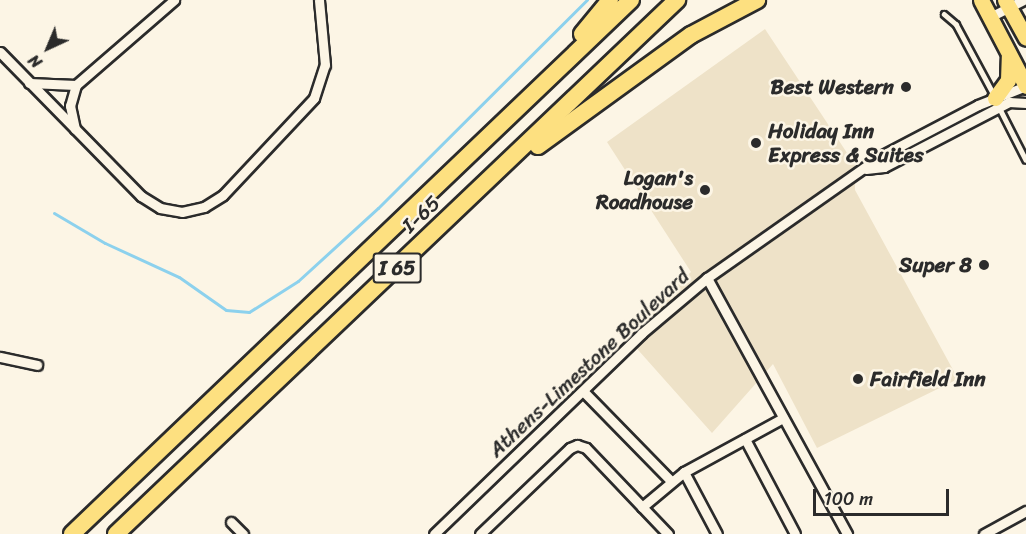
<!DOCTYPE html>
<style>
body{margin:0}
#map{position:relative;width:1026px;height:534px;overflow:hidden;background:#fcf5e5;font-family:Sriracha,sans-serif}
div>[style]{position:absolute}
.built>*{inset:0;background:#eee2c8}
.stream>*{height:3px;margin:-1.5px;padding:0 1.5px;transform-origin:1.5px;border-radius:1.5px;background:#8cd1ed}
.roads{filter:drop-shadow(2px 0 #2b2b2b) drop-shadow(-2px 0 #2b2b2b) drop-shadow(0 2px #2b2b2b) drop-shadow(0 -2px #2b2b2b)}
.service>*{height:4.5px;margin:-2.25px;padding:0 2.25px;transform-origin:2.25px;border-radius:2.25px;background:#fcf5e5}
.minor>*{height:9px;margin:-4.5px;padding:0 4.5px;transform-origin:4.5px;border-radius:4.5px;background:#fcf5e5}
.trunk>*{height:15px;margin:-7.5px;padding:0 7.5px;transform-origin:7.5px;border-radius:7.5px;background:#fde080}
.motorway>*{height:16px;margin:-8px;padding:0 8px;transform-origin:8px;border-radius:8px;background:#fde080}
.dots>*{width:16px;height:16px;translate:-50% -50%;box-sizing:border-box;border:3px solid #fcf5e5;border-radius:50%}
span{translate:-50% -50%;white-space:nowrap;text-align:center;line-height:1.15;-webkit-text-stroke:5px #fcf5e5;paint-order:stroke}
.shield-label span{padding:2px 4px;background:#fcf5e5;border:2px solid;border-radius:4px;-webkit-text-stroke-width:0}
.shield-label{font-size:20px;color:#2b2b2b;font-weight:700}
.poi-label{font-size:21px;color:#2b2b2b;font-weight:700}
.right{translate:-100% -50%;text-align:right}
.left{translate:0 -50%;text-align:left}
.street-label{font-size:21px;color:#2b2b2b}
.north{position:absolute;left:18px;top:18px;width:60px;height:60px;-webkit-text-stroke:4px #fcf5e5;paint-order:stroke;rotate:224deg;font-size:16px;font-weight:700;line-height:24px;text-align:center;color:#2b2b2b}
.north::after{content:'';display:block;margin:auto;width:21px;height:27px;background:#2b2b2b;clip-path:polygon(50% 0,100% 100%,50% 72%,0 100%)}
.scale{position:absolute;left:813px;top:489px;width:136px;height:27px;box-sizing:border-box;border:3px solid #2b2b2b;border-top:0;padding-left:8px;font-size:18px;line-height:21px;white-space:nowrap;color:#2b2b2b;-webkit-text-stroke:4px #fcf5e5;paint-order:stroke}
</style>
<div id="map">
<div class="built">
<div style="clip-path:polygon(765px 29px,855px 165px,855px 190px,958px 379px,817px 448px,773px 364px,712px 433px,623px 333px,691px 272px,607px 142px)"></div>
</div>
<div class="stream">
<div style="left:54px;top:213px;width:59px;rotate:30.5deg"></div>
<div style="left:105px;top:243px;width:81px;rotate:24.7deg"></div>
<div style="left:179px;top:277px;width:57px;rotate:35.1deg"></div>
<div style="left:226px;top:310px;width:23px;rotate:5deg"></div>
<div style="left:249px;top:312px;width:58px;rotate:-32.3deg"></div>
<div style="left:298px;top:281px;width:108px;rotate:-42.4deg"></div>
<div style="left:378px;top:208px;width:295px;rotate:-44.9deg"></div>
</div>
<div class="roads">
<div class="service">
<div style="left:944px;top:14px;width:16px;rotate:40deg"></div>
<div style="left:956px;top:24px;width:78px;rotate:61.8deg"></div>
<div style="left:999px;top:107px;width:59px;rotate:63deg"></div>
</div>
<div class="minor">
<div style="left:990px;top:17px;width:37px;rotate:-27deg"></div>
<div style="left:0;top:52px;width:202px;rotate:45.6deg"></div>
<div style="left:141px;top:196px;width:22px;rotate:32deg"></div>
<div style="left:160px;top:208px;width:22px;rotate:10deg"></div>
<div style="left:182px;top:212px;width:23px;rotate:-13deg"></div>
<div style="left:204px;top:207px;width:22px;rotate:-32deg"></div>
<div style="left:223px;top:195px;width:133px;rotate:-46.8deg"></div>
<div style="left:314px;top:98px;width:35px;rotate:-72deg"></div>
<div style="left:325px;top:65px;width:65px;rotate:-95.3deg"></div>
<div style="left:29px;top:83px;width:47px;rotate:2.4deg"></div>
<div style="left:76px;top:85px;width:130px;rotate:-40.9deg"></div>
<div style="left:75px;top:129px;width:24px;rotate:-102deg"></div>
<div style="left:70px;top:106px;width:22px;rotate:-74deg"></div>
<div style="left:866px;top:169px;width:18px;rotate:-6deg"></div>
<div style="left:884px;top:167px;width:141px;rotate:-27.5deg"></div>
<div style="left:1009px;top:102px;width:17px;rotate:3deg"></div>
<div style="left:707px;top:278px;width:292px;rotate:61.3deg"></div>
<div style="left:0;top:357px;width:38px;rotate:12deg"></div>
<div style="left:583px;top:391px;width:126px;rotate:45.6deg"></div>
<div style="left:745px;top:439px;width:107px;rotate:62.2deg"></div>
<div style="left:684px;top:472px;width:70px;rotate:62deg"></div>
<div style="left:642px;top:507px;width:55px;rotate:-39.8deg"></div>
<div style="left:684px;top:472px;width:113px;rotate:-28.6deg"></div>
<div style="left:231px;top:522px;width:17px;rotate:45deg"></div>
<div style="left:434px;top:534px;width:289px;rotate:-44deg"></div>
<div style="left:642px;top:333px;width:85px;rotate:-40.2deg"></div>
<div style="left:707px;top:278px;width:210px;rotate:-35.1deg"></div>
<div style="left:879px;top:157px;width:112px;rotate:-27.7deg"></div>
<div style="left:978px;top:105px;width:52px;rotate:-21.6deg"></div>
<div style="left:480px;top:534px;width:124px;rotate:-43.7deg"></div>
<div style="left:570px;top:448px;width:8px;rotate:-23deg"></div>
<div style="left:577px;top:445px;width:9px;rotate:18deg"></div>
<div style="left:586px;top:448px;width:119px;rotate:46.4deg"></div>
<div style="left:984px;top:534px;width:48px;rotate:-28.7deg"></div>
</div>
<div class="trunk">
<div style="left:981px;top:0;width:97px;rotate:62.4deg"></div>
<div style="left:1005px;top:0;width:43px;rotate:61.1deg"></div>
<div style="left:995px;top:98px;width:22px;rotate:-54deg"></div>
<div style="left:1008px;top:80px;width:24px;rotate:-88deg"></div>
</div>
<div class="motorway">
<div style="left:582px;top:34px;width:44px;rotate:-50.5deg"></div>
<div style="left:538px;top:146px;width:189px;rotate:-36deg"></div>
<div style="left:691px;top:35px;width:75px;rotate:-27.9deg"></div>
<div style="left:72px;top:534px;width:773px;rotate:-43.69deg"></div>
<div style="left:116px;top:534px;width:775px;rotate:-43.59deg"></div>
</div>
</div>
<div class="dots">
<div style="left:906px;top:87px;background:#2b2b2b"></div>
<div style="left:756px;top:143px;background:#2b2b2b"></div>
<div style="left:705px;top:190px;background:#2b2b2b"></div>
<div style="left:984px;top:265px;background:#2b2b2b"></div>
<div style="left:858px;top:379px;background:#2b2b2b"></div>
</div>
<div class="shield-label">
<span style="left:397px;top:268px">I 65</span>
</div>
<div class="poi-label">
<span class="right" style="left:894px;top:87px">Best Western</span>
<span class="left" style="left:768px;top:143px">Holiday Inn<br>Express &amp; Suites</span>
<span class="right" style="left:693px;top:190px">Logan's<br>Roadhouse</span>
<span class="right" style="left:972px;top:265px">Super 8</span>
<span class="left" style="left:870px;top:379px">Fairfield Inn</span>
</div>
<div class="street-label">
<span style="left:421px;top:214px;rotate:-43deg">I-65</span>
<span style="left:589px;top:363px;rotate:-43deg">Athens-Limestone Boulevard</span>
</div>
<div class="north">N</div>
<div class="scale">100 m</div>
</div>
